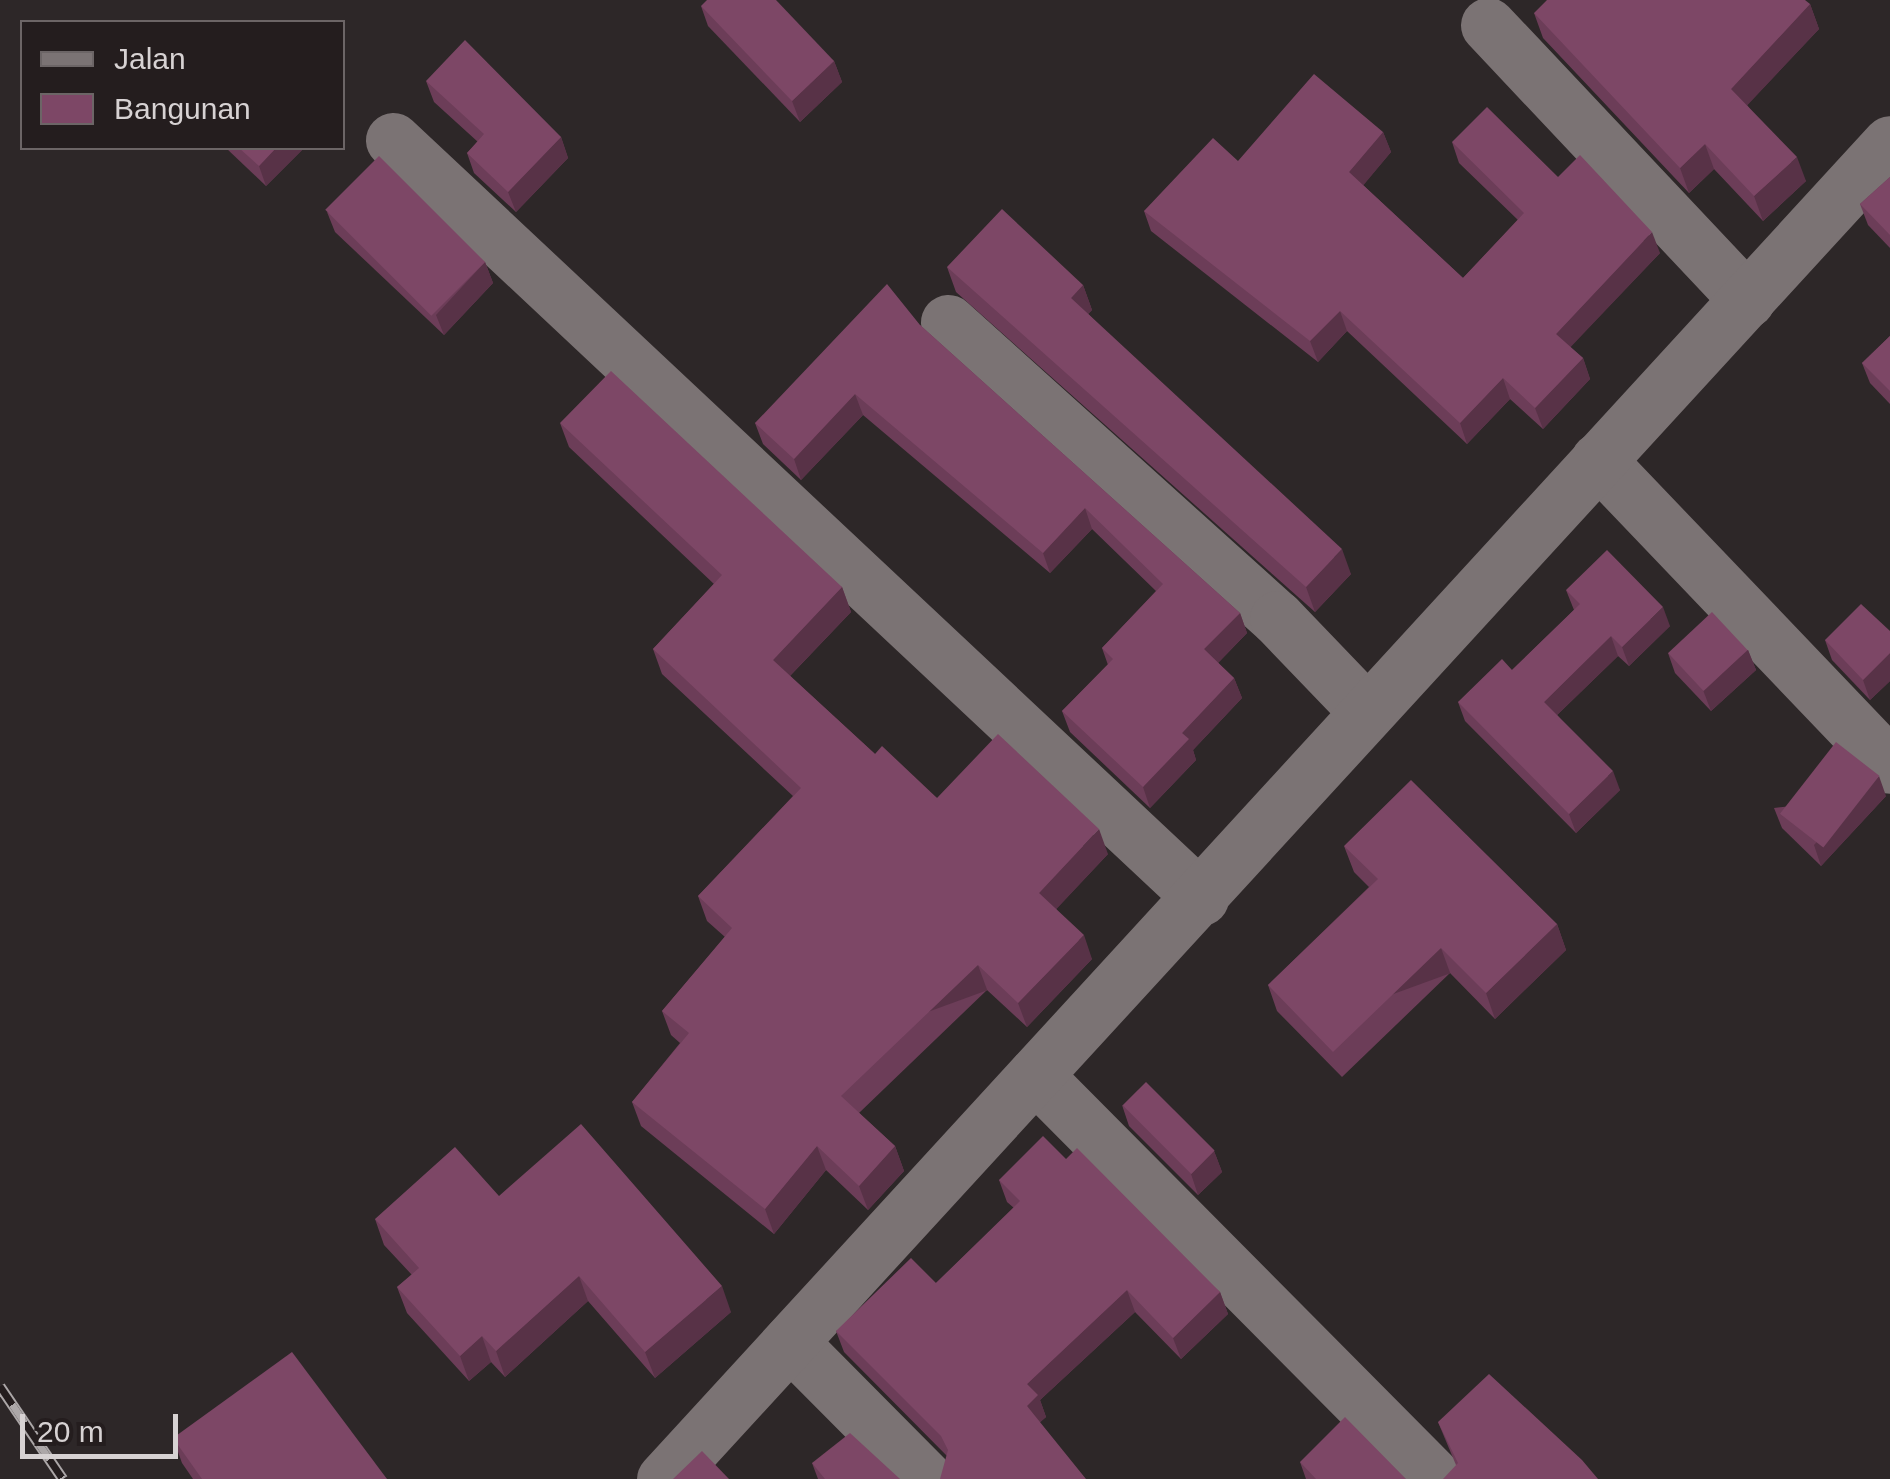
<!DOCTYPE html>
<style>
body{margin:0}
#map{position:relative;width:1890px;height:1479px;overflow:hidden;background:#2d2728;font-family:Arial,sans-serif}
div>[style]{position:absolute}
.minor>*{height:55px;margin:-27.5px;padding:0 27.5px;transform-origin:27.5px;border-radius:27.5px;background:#7b7374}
.rail>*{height:11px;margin-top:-5.5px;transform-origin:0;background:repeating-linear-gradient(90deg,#241d1e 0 22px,#aca7a8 0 44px);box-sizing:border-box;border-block:2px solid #aca7a8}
.wall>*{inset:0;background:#6c3d58}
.shaded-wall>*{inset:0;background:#583247;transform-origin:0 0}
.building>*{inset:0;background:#7d4766;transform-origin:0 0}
span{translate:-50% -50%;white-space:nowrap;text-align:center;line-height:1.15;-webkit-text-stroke:10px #241d1e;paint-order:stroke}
.legend{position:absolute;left:20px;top:20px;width:325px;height:130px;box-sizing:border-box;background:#241d1e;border:2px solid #6c6566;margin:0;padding:12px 18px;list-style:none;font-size:30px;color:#d7d2d3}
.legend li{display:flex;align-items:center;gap:20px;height:50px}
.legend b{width:50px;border:2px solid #6c6566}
.scale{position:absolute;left:20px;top:1414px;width:158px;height:45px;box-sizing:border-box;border:5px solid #d7d2d3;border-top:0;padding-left:12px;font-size:30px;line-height:35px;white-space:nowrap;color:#d7d2d3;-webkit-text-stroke:8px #241d1e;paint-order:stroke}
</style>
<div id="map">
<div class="minor">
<div style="left:1488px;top:25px;width:378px;rotate:46.7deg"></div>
<div style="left:393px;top:140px;width:1108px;rotate:43.17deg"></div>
<div style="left:948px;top:322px;width:443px;rotate:42deg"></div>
<div style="left:1277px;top:618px;width:130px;rotate:46.2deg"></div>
<div style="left:1598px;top:460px;width:423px;rotate:46.3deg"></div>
<div style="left:1035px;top:1075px;width:569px;rotate:45.21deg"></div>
<div style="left:790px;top:1342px;width:193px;rotate:45.2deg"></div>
<div style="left:664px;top:1479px;width:1813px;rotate:-47.46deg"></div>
</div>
<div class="rail">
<div style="left:0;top:1386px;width:112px;rotate:55.9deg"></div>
</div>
<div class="wall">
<div style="clip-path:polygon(1810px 4px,1819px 29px,1747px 105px,1806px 181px,1763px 221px,1714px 169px,1689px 193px,1543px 38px,1534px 13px)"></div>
<div style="clip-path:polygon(701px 6px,834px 61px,842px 82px,800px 122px,708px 26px)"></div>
<div style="clip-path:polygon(426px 81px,561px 137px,568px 158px,516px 212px,474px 173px,467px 153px,478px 142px,434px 102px)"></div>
<div style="clip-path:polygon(1383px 132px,1391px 152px,1363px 185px,1463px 278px,1518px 220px,1459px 163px,1452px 142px,1558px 177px,1660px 253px,1570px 347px,1583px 358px,1590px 379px,1543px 429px,1510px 399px,1467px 444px,1347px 331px,1318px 362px,1151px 231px,1144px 211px,1238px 161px)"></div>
<div style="clip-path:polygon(226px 148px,304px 148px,266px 186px)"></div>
<div style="clip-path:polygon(1890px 177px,1890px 248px,1868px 225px,1860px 204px)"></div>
<div style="clip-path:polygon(327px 212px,485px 262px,493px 283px,444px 335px,335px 232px)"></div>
<div style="clip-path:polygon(947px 267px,1083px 285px,1092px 310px,1088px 314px,1351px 574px,1315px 612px,956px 292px)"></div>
<div style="clip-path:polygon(920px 325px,1240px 613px,1247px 633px,1218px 663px,1234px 678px,1242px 698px,1193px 750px,1196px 760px,1150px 808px,1070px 732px,1062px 711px,1108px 665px,1102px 648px,1156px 591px,1092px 529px,1050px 573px,863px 415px,801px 480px,763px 444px,755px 423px)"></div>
<div style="clip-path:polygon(1890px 336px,1890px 404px,1870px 383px,1862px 363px)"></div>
<div style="clip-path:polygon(560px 423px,842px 587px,851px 612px,790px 676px,875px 754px,937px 798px,1108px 854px,1056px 909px,1092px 959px,1027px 1027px,987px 990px,859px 1113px,895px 1146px,904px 1171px,868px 1210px,826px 1170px,774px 1234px,641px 1126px,632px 1102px,680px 1043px,671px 1035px,662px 1011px,725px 937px,707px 921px,698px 896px,793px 796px,662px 674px,653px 649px,714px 584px,569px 447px)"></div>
<div style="clip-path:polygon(1566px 590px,1670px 626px,1629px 666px,1618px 656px,1557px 715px,1620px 790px,1576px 833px,1465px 721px,1458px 702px,1512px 670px,1574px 610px)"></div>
<div style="clip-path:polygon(1890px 631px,1890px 681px,1870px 700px,1832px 660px,1825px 640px)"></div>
<div style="clip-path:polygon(1748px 650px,1756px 670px,1711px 711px,1675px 673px,1668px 653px)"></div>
<div style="clip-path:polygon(1886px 796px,1821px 866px,1782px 828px,1774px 808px)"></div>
<div style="clip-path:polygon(1344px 846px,1557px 924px,1566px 950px,1495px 1019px,1450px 973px,1342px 1077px,1277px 1011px,1268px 985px,1369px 887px,1354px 872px)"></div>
<div style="clip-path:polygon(1122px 1105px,1214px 1151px,1222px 1172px,1198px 1195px,1129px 1126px)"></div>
<div style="clip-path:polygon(1066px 1159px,1220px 1292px,1228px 1314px,1181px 1359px,1135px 1312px,1040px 1400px,1046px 1417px,1040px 1422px,947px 1456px,844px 1352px,836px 1331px,936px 1283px,1014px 1208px,1007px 1202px,999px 1180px)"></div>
<div style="clip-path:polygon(499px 1196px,731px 1312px,655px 1378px,588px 1301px,505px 1377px,491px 1362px,469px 1381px,407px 1313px,397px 1287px,412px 1275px,384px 1245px,375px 1219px)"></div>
<div style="clip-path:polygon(1438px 1422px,1598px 1479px,1456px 1465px)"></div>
<div style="clip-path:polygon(173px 1438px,387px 1479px,193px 1479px,182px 1463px)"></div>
<div style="clip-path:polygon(1300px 1462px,1406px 1479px,1408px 1479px,1306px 1479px)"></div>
<div style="clip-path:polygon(812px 1463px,900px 1479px,818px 1479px)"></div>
</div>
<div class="shaded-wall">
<div style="clip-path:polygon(1810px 4px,1819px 29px,1740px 113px,1731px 89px)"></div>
<div style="clip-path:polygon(834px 61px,842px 82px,800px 122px,792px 101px)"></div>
<div style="clip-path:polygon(1383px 132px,1391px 152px,1357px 193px,1349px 172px)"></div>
<div style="clip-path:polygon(561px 137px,568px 158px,516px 212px,508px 192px)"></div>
<div style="clip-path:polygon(1705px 144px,1714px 169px,1689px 193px,1680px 168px)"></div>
<div style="clip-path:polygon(276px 148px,304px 148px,266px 186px,259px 166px)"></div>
<div style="clip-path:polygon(1797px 157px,1806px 181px,1763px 221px,1754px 196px)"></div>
<div style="clip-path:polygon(1652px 232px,1660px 253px,1564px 354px,1556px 334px)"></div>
<div style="clip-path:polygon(485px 262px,493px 283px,444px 335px,436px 315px)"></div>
<div style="clip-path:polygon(1083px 285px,1092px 310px,1080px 323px,1071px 298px)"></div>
<div style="clip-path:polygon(1340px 311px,1347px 331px,1318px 362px,1310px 341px)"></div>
<div style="clip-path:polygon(1583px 358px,1590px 379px,1543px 429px,1535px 408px)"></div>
<div style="clip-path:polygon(1503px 378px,1510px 399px,1467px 444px,1460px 423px)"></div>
<div style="clip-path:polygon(855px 394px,863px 415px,801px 480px,794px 459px)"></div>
<div style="clip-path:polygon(1085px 508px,1092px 529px,1050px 573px,1043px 553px)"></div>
<div style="clip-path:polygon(1342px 549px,1351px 574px,1315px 612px,1306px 587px)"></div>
<div style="clip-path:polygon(842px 587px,851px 612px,782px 684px,773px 660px)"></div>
<div style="clip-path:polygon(1663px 607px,1670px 626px,1629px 666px,1622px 647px)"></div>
<div style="clip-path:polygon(1240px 613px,1247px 633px,1212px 669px,1204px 649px)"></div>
<div style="clip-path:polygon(1611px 636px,1618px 656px,1551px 721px,1544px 702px)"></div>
<div style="clip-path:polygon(1748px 650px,1756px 670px,1711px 711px,1703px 690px)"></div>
<div style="clip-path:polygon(1890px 653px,1890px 681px,1870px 700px,1863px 680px)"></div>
<div style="clip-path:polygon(1234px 678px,1242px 698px,1193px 750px,1196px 760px,1150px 808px,1143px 787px,1182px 733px)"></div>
<div style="clip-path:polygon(1613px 771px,1620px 790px,1576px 833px,1569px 814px)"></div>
<div style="clip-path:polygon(1879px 776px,1886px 796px,1821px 866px,1814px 845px)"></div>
<div style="clip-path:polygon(1099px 829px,1108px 854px,1048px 918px,1039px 893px)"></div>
<div style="clip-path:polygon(1557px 924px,1566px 950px,1495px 1019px,1486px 993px)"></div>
<div style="clip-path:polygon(1084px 935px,1092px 959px,1027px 1027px,1018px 1003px)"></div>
<div style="left:1441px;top:948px;width:27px;height:150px;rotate:70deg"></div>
<div style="left:978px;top:965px;width:27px;height:190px;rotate:70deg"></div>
<div style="clip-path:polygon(817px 1146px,826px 1170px,774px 1234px,765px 1209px)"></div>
<div style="clip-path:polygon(895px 1146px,904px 1171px,868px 1210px,859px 1186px)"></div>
<div style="clip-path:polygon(1214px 1151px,1222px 1172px,1198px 1195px,1191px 1174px)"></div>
<div style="clip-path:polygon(579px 1276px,588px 1301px,505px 1377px,496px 1351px)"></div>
<div style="clip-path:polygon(722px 1286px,731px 1312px,655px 1378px,645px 1352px)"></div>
<div style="clip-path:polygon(1127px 1290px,1135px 1312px,1040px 1400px,1046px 1417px,1035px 1427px,1027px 1406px,1027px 1384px)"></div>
<div style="clip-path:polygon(1220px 1292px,1228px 1314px,1181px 1359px,1173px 1338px)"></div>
<div style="clip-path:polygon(482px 1336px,491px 1362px,469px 1381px,460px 1356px)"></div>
</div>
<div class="building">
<div style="clip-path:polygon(707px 0,776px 0,834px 61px,792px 101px,701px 6px)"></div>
<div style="clip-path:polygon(1547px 0,1805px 0,1810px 4px,1731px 89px,1797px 157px,1754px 196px,1705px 144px,1680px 168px,1534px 13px)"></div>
<div style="clip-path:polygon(465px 40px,561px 137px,508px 192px,467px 153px,484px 134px,426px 81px)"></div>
<div style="clip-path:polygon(1314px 74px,1383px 132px,1349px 172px,1463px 278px,1524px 213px,1452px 142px,1487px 107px,1558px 177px,1580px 155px,1652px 232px,1556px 334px,1583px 358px,1535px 408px,1503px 378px,1460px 423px,1340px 311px,1310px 341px,1144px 211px,1213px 138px,1238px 161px)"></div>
<div style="clip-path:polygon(239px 148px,276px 148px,259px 166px)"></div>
<div style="left:379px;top:156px;width:150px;height:76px;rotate:45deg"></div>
<div style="clip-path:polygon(1890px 177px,1890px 235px,1860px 204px)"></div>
<div style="clip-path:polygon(1002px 209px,1083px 285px,1071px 298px,1342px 549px,1306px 587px,947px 267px)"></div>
<div style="clip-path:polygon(887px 284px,920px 325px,1240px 613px,1204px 649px,1234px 678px,1182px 733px,1189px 739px,1143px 787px,1062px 711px,1113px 659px,1102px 648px,1163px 584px,1085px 508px,1043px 553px,855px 394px,794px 459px,755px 423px)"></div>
<div style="clip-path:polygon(1890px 336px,1890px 391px,1862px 363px)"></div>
<div style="clip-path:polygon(611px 371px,842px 587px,773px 660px,875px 754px,882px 746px,937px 798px,998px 734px,1099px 829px,1039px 893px,1084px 935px,1018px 1003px,978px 965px,841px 1096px,895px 1146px,859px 1186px,817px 1146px,765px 1209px,632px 1102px,689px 1033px,662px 1011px,732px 928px,698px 896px,801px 788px,653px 649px,722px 575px,560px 423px)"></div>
<div style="clip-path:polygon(1607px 550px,1663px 607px,1622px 647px,1611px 636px,1544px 702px,1613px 771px,1569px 814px,1458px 702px,1502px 659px,1512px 670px,1580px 604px,1566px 590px)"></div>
<div style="clip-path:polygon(1861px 604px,1890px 631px,1890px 653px,1863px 680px,1825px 640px)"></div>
<div style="left:1712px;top:612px;width:52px;height:60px;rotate:47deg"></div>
<div style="left:1836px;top:742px;width:55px;height:91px;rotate:38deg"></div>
<div style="clip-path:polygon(1411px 780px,1557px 924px,1486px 993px,1441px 948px,1333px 1052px,1268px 985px,1378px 879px,1344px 846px)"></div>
<div style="left:1146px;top:1082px;width:97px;height:33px;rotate:45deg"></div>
<div style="clip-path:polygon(581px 1124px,722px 1286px,645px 1352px,579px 1276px,496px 1351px,482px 1336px,460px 1356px,397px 1287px,419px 1268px,375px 1219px,455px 1147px,499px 1196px)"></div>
<div style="clip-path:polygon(1043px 1136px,1066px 1159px,1077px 1148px,1220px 1292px,1173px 1338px,1127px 1290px,1027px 1384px,1038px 1395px,1027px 1406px,1086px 1479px,940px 1479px,948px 1450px,941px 1436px,836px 1331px,911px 1258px,936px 1283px,1020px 1201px,999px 1180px)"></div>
<div style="clip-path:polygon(292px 1352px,387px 1479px,202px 1479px,173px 1438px)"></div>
<div style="clip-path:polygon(1489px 1374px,1582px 1460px,1598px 1479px,1443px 1479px,1458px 1463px,1438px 1422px)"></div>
<div style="clip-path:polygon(1345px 1417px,1406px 1479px,1408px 1479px,1316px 1479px,1300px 1462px)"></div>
<div style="clip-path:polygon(850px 1433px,900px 1479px,825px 1479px,812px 1463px)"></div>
<div style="clip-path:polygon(702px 1451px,729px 1479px,673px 1479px)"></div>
</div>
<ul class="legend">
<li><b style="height:12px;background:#7b7374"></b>Jalan</li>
<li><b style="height:28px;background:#7d4766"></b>Bangunan</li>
</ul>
<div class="scale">20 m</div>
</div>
